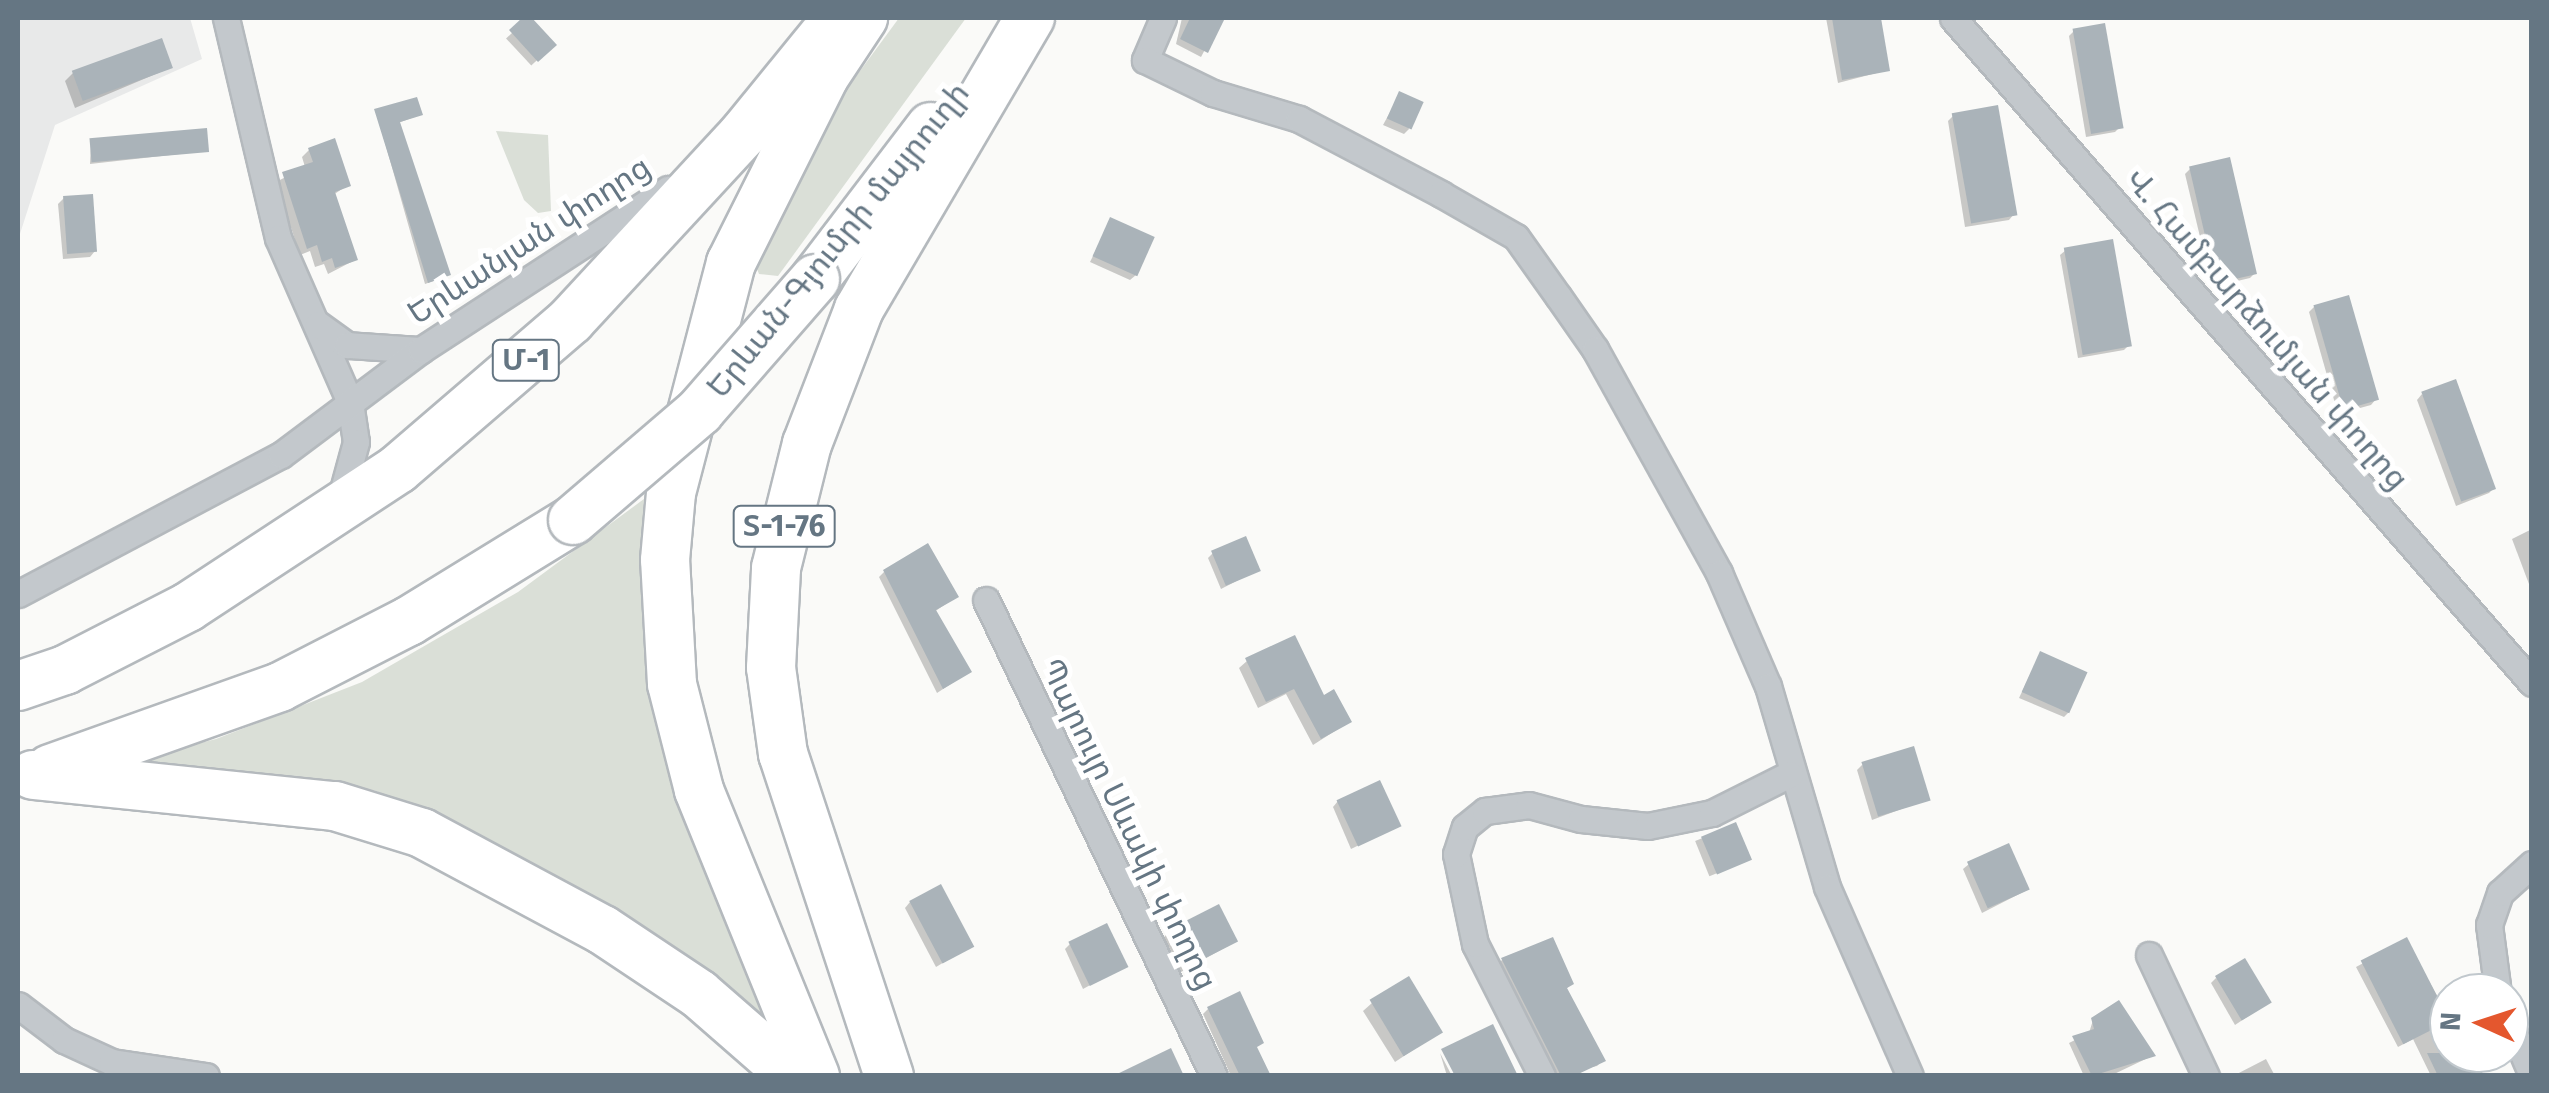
<!DOCTYPE html>
<meta charset="utf-8">
<style>
body{margin:0}
#map{position:relative;width:2549px;height:1093px;overflow:hidden;background:#fafaf8;font-family:"Fira Sans","Noto Sans Armenian",sans-serif}
div>[style]{position:absolute}
.built>*{inset:0;background:#e8e9e9}
.green>*{inset:0;background:#dadfd7}
.shadow>*{inset:0;background:#0003;transform-origin:0 0}
.building>*{inset:0;background:#aab3b9;transform-origin:0 0}
.roads{filter:drop-shadow(2px 0 #b4b9bd) drop-shadow(-2px 0 #b4b9bd) drop-shadow(0 2px #b4b9bd) drop-shadow(0 -2px #b4b9bd)}
.street>*{height:25px;margin:-12.5px;padding:0 12.5px;transform-origin:12.5px;border-radius:12.5px;background:#c3c8cc}
.highway>*{height:48px;margin:-24px;padding:0 24px;transform-origin:24px;border-radius:24px;background:#fff}
.bridges{filter:drop-shadow(2px 0 #b4b9bd) drop-shadow(-2px 0 #b4b9bd) drop-shadow(0 2px #b4b9bd) drop-shadow(0 -2px #b4b9bd)}
.highway-bridge>*{height:48px;margin:-24px;padding:0 24px;transform-origin:24px;border-radius:24px;background:#fff}
span{translate:-50% -50%;white-space:nowrap;text-align:center;line-height:1.15;-webkit-text-stroke:10px #fff;paint-order:stroke}
.shield-label span{padding:2px 8px;background:#fff;border:2px solid;border-radius:8px;-webkit-text-stroke-width:0}
.shield-label{font-size:30px;color:#657683;font-weight:700}
.street-label{font-size:32px;color:#657683}
.frame{position:absolute;inset:0;border:20px solid #657683;pointer-events:none}
.north{position:absolute;left:2429px;top:973px;width:100px;height:100px;box-sizing:border-box;background:#fff;border:2px solid #c1c8cd;border-radius:50%;rotate:273deg;font-size:28px;font-weight:700;line-height:40px;text-align:center;color:#657683}
.north::after{content:'';display:block;margin:auto;width:35px;height:45px;background:#e4572e;clip-path:polygon(50% 0,100% 100%,50% 72%,0 100%)}
</style>
<div id="map">
<div class="built">
<div style="clip-path:polygon(18px 18px,190px 18px,202px 59px,55px 125px,18px 240px)"></div>
</div>
<div class="green">
<div style="clip-path:polygon(899px 18px,966px 18px,778px 276px,759px 274px,753px 259px,801px 151px)"></div>
<div style="clip-path:polygon(496px 131px,548px 135px,551px 211px,538px 213px,524px 200px)"></div>
<div style="clip-path:polygon(648px 496px,774px 1019px,746px 1012px,420px 809px,376px 791px,310px 779px,102px 768px,216px 739px,362px 682px,518px 592px)"></div>
</div>
<div class="shadow">
<div style="left:528px;top:18px;width:37px;height:30px;rotate:47deg"></div>
<div style="clip-path:polygon(1182px 18px,1222px 18px,1201px 57px,1176px 44px)"></div>
<div style="clip-path:polygon(1826px 18px,1879px 18px,1888px 70px,1838px 83px)"></div>
<div style="clip-path:polygon(2074px 31px,2120px 127px,2115px 132px,2086px 137px,2069px 36px)"></div>
<div style="clip-path:polygon(170px 68px,75px 108px,65px 81px,73px 73px)"></div>
<div style="clip-path:polygon(1400px 94px,1409px 129px,1404px 134px,1383px 125px)"></div>
<div style="clip-path:polygon(376px 111px,420px 115px,398px 123px,445px 277px,425px 284px)"></div>
<div style="clip-path:polygon(1953px 116px,2014px 214px,2009px 220px,1965px 227px,1948px 121px)"></div>
<div style="clip-path:polygon(91px 142px,207px 151px,90px 164px)"></div>
<div style="clip-path:polygon(309px 150px,348px 185px,333px 195px,355px 260px,328px 274px,324px 264px,315px 267px,310px 251px,300px 255px,276px 182px,305px 167px,302px 157px)"></div>
<div style="clip-path:polygon(2190px 169px,2255px 273px,2250px 278px,2212px 287px,2185px 174px)"></div>
<div style="clip-path:polygon(64px 198px,95px 251px,90px 257px,63px 259px,58px 204px)"></div>
<div style="clip-path:polygon(1111px 220px,1136px 275px,1130px 280px,1090px 262px)"></div>
<div style="clip-path:polygon(2066px 250px,2129px 345px,2124px 350px,2078px 358px,2060px 255px)"></div>
<div style="clip-path:polygon(2314px 307px,2376px 399px,2371px 405px,2338px 414px,2309px 312px)"></div>
<div style="clip-path:polygon(2422px 394px,2494px 488px,2489px 493px,2456px 506px,2417px 400px)"></div>
<div style="clip-path:polygon(2532px 529px,2532px 592px,2512px 539px)"></div>
<div style="clip-path:polygon(1213px 553px,1258px 570px,1221px 589px,1208px 558px)"></div>
<div style="clip-path:polygon(884px 572px,956px 597px,934px 612px,969px 672px,937px 693px,879px 577px)"></div>
<div style="clip-path:polygon(2040px 654px,2069px 712px,2064px 717px,2019px 698px)"></div>
<div style="clip-path:polygon(1247px 661px,1323px 699px,1349px 722px,1313px 745px,1286px 694px,1258px 708px,1239px 668px)"></div>
<div style="clip-path:polygon(1862px 765px,1928px 799px,1872px 820px,1857px 770px)"></div>
<div style="clip-path:polygon(1338px 801px,1398px 826px,1351px 849px,1333px 807px)"></div>
<div style="left:1735px;top:825px;width:38px;height:43px;rotate:68deg"></div>
<div style="clip-path:polygon(1969px 864px,2027px 890px,1982px 913px,1963px 869px)"></div>
<div style="clip-path:polygon(910px 902px,971px 946px,936px 967px,905px 908px)"></div>
<div style="clip-path:polygon(1169px 932px,1235px 942px,1181px 972px,1164px 937px)"></div>
<div style="clip-path:polygon(2406px 940px,2449px 1017px,2449px 1053px,2469px 1053px,2481px 1076px,2431px 1076px,2413px 1039px,2398px 1047px,2356px 967px)"></div>
<div style="clip-path:polygon(1070px 944px,1125px 966px,1083px 989px,1065px 949px)"></div>
<div style="clip-path:polygon(1502px 960px,1571px 984px,1565px 990px,1603px 1060px,1597px 1066px,1553px 1076px,1497px 965px)"></div>
<div style="clip-path:polygon(2216px 978px,2268px 1003px,2235px 1025px,2211px 983px)"></div>
<div style="clip-path:polygon(1372px 1003px,1440px 1032px,1395px 1062px,1363px 1011px)"></div>
<div style="clip-path:polygon(1208px 1009px,1255px 1049px,1269px 1076px,1231px 1076px,1203px 1014px)"></div>
<div style="clip-path:polygon(2093px 1020px,2152px 1056px,2110px 1076px,2084px 1076px,2069px 1043px,2089px 1033px)"></div>
<div style="clip-path:polygon(1440px 1053px,1452px 1076px,1447px 1076px)"></div>
<div style="clip-path:polygon(2266px 1059px,2275px 1076px,2233px 1076px)"></div>
</div>
<div class="building">
<div style="clip-path:polygon(522px 18px,532px 18px,557px 45px,538px 62px,509px 30px)"></div>
<div style="clip-path:polygon(1190px 18px,1225px 18px,1208px 53px,1180px 39px)"></div>
<div style="clip-path:polygon(1832px 18px,1881px 18px,1890px 71px,1842px 80px)"></div>
<div style="left:2105px;top:23px;width:107px;height:33px;rotate:80deg"></div>
<div style="left:162px;top:38px;width:32px;height:96px;rotate:70deg"></div>
<div style="left:1399px;top:91px;width:27px;height:30px;rotate:24deg"></div>
<div style="clip-path:polygon(417px 97px,423px 115px,400px 122px,451px 275px,428px 283px,374px 109px)"></div>
<div style="left:1998px;top:105px;width:112px;height:47px;rotate:80deg"></div>
<div style="left:207px;top:128px;width:24px;height:118px;rotate:85deg"></div>
<div style="clip-path:polygon(335px 138px,351px 186px,335px 192px,358px 260px,335px 268px,332px 258px,322px 262px,317px 245px,307px 249px,282px 172px,313px 162px,308px 148px)"></div>
<div style="left:2230px;top:157px;width:120px;height:42px;rotate:77deg"></div>
<div style="left:93px;top:194px;width:58px;height:30px;rotate:86deg"></div>
<div style="left:1110px;top:217px;width:49px;height:43px;rotate:24deg"></div>
<div style="left:2113px;top:239px;width:109px;height:50px;rotate:80deg"></div>
<div style="left:2349px;top:295px;width:109px;height:37px;rotate:74deg"></div>
<div style="left:2456px;top:379px;width:117px;height:37px;rotate:70deg"></div>
<div style="left:1246px;top:536px;width:38px;height:38px;rotate:67deg"></div>
<div style="clip-path:polygon(928px 543px,959px 597px,936px 610px,972px 672px,943px 689px,883px 570px)"></div>
<div style="clip-path:polygon(1295px 635px,1324px 695px,1334px 689px,1352px 722px,1321px 739px,1294px 689px,1266px 702px,1245px 658px)"></div>
<div style="left:2040px;top:651px;width:52px;height:45px;rotate:24deg"></div>
<div style="left:1914px;top:746px;width:57px;height:55px;rotate:73deg"></div>
<div style="left:1380px;top:780px;width:51px;height:48px;rotate:65deg"></div>
<div style="left:1736px;top:822px;width:41px;height:38px;rotate:67deg"></div>
<div style="left:2009px;top:843px;width:51px;height:46px;rotate:66deg"></div>
<div style="left:941px;top:884px;width:71px;height:36px;rotate:62deg"></div>
<div style="left:1219px;top:904px;width:42px;height:58px;rotate:63deg"></div>
<div style="left:1107px;top:923px;width:49px;height:43px;rotate:64deg"></div>
<div style="clip-path:polygon(1553px 937px,1574px 984px,1567px 988px,1606px 1061px,1574px 1076px,1561px 1076px,1501px 958px)"></div>
<div style="left:2407px;top:937px;width:94px;height:52px;rotate:63deg"></div>
<div style="left:2245px;top:958px;width:52px;height:35px;rotate:59deg"></div>
<div style="left:1409px;top:976px;width:66px;height:46px;rotate:59deg"></div>
<div style="clip-path:polygon(1240px 991px,1264px 1043px,1257px 1047px,1271px 1076px,1240px 1076px,1207px 1007px)"></div>
<div style="clip-path:polygon(2119px 1000px,2156px 1056px,2092px 1076px,2072px 1036px,2094px 1029px,2091px 1018px)"></div>
<div style="clip-path:polygon(1493px 1024px,1518px 1076px,1455px 1076px,1441px 1049px)"></div>
<div style="clip-path:polygon(1171px 1048px,1184px 1076px,1113px 1076px)"></div>
<div style="clip-path:polygon(2427px 1053px,2473px 1053px,2484px 1076px,2438px 1076px)"></div>
</div>
<div class="roads">
<div class="street">
<div style="left:226px;top:18px;width:226px;rotate:76.7deg"></div>
<div style="left:278px;top:238px;width:179px;rotate:66.3deg"></div>
<div style="left:350px;top:402px;width:40px;rotate:81.5deg"></div>
<div style="left:356px;top:442px;width:61px;rotate:105.2deg"></div>
<div style="left:1163px;top:18px;width:46px;rotate:113.2deg"></div>
<div style="left:1145px;top:60px;width:76px;rotate:25.9deg"></div>
<div style="left:1213px;top:93px;width:90px;rotate:16.8deg"></div>
<div style="left:1299px;top:119px;width:161px;rotate:27.8deg"></div>
<div style="left:1441px;top:194px;width:86px;rotate:29.8deg"></div>
<div style="left:1516px;top:237px;width:72px;rotate:54.6deg"></div>
<div style="left:1558px;top:296px;width:65px;rotate:55.1deg"></div>
<div style="left:1595px;top:349px;width:256px;rotate:61deg"></div>
<div style="left:1719px;top:573px;width:123px;rotate:66.6deg"></div>
<div style="left:1768px;top:686px;width:209px;rotate:73.6deg"></div>
<div style="left:1827px;top:887px;width:206px;rotate:66.3deg"></div>
<div style="left:1953px;top:18px;width:882px;rotate:48.95deg"></div>
<div style="left:318px;top:324px;width:36px;rotate:36deg"></div>
<div style="left:347px;top:345px;width:74px;rotate:3.9deg"></div>
<div style="left:18px;top:594px;width:297px;rotate:-27.9deg"></div>
<div style="left:281px;top:455px;width:175px;rotate:-36.9deg"></div>
<div style="left:421px;top:350px;width:295px;rotate:-33.1deg"></div>
<div style="left:986px;top:600px;width:528px;rotate:64.41deg"></div>
<div style="left:2149px;top:955px;width:134px;rotate:64.8deg"></div>
<div style="left:2498px;top:993px;width:69px;rotate:-97.5deg"></div>
<div style="left:2489px;top:925px;width:34px;rotate:-71deg"></div>
<div style="left:2500px;top:893px;width:43px;rotate:-42.2deg"></div>
<div style="left:18px;top:1005px;width:58px;rotate:37.3deg"></div>
<div style="left:64px;top:1040px;width:53px;rotate:24.6deg"></div>
<div style="left:112px;top:1062px;width:95px;rotate:8.5deg"></div>
<div style="left:2509px;top:1021px;width:59px;rotate:66.9deg"></div>
<div style="left:1542px;top:1076px;width:148px;rotate:-116.9deg"></div>
<div style="left:1475px;top:944px;width:92px;rotate:-101.9deg"></div>
<div style="left:1456px;top:854px;width:28px;rotate:-72deg"></div>
<div style="left:1465px;top:827px;width:26px;rotate:-39deg"></div>
<div style="left:1485px;top:811px;width:44px;rotate:-7.8deg"></div>
<div style="left:1529px;top:805px;width:54px;rotate:15.1deg"></div>
<div style="left:1581px;top:819px;width:67px;rotate:6deg"></div>
<div style="left:1648px;top:826px;width:65px;rotate:-11.5deg"></div>
<div style="left:1712px;top:813px;width:87px;rotate:-26.6deg"></div>
</div>
<div class="highway">
<div style="left:815px;top:279px;width:191px;rotate:-52.7deg"></div>
<div style="left:18px;top:686px;width:50px;rotate:-18.8deg"></div>
<div style="left:65px;top:670px;width:138px;rotate:-27.1deg"></div>
<div style="left:188px;top:607px;width:251px;rotate:-33.3deg"></div>
<div style="left:398px;top:469px;width:228px;rotate:-40.7deg"></div>
<div style="left:571px;top:320px;width:255px;rotate:-47.2deg"></div>
<div style="left:744px;top:133px;width:125px;rotate:-50.8deg"></div>
<div style="left:50px;top:769px;width:244px;rotate:-19.6deg"></div>
<div style="left:280px;top:687px;width:145px;rotate:-27.1deg"></div>
<div style="left:409px;top:621px;width:193px;rotate:-31.6deg"></div>
<div style="left:33px;top:775px;width:304px;rotate:5.9deg"></div>
<div style="left:335px;top:806px;width:91px;rotate:17.2deg"></div>
<div style="left:422px;top:833px;width:205px;rotate:28.2deg"></div>
<div style="left:603px;top:930px;width:115px;rotate:33.7deg"></div>
<div style="left:699px;top:994px;width:125px;rotate:41.1deg"></div>
<div style="left:815px;top:1076px;width:309px;rotate:-112.1deg"></div>
<div style="left:699px;top:790px;width:109px;rotate:-104.3deg"></div>
<div style="left:672px;top:684px;width:124px;rotate:-93.2deg"></div>
<div style="left:665px;top:560px;width:67px;rotate:-84.9deg"></div>
<div style="left:671px;top:493px;width:238px;rotate:-75.4deg"></div>
<div style="left:731px;top:263px;width:208px;rotate:-63.4deg"></div>
<div style="left:824px;top:77px;width:71px;rotate:-56.5deg"></div>
<div style="left:889px;top:1076px;width:339px;rotate:-108.2deg"></div>
<div style="left:783px;top:754px;width:87px;rotate:-97.9deg"></div>
<div style="left:771px;top:668px;width:100px;rotate:-87.1deg"></div>
<div style="left:776px;top:568px;width:128px;rotate:-76deg"></div>
<div style="left:807px;top:444px;width:145px;rotate:-68.9deg"></div>
<div style="left:859px;top:309px;width:338px;rotate:-59.6deg"></div>
</div>
</div>
<div class="bridges">
<div class="highway-bridge">
<div style="left:573px;top:520px;width:167px;rotate:-40.6deg"></div>
<div style="left:700px;top:411px;width:175px;rotate:-48.9deg"></div>
</div>
</div>
<div class="shield-label">
<span style="left:526px;top:360px">Մ-1</span>
<span style="left:784px;top:526px">Տ-1-76</span>
</div>
<div class="street-label">
<span style="left:529px;top:240px;rotate:-33deg">Երևանյան փողոց</span>
<span style="left:838px;top:240px;rotate:-51deg">Երևան-Գյումրի մայրուղի</span>
<span style="left:2267px;top:329px;rotate:49deg">Վ. Համբարձումյան փողոց</span>
<span style="left:1129px;top:824px;rotate:64deg">Պարույր Սևակի փողոց</span>
</div>
<div class="frame"></div>
<div class="north">N</div>
</div>
